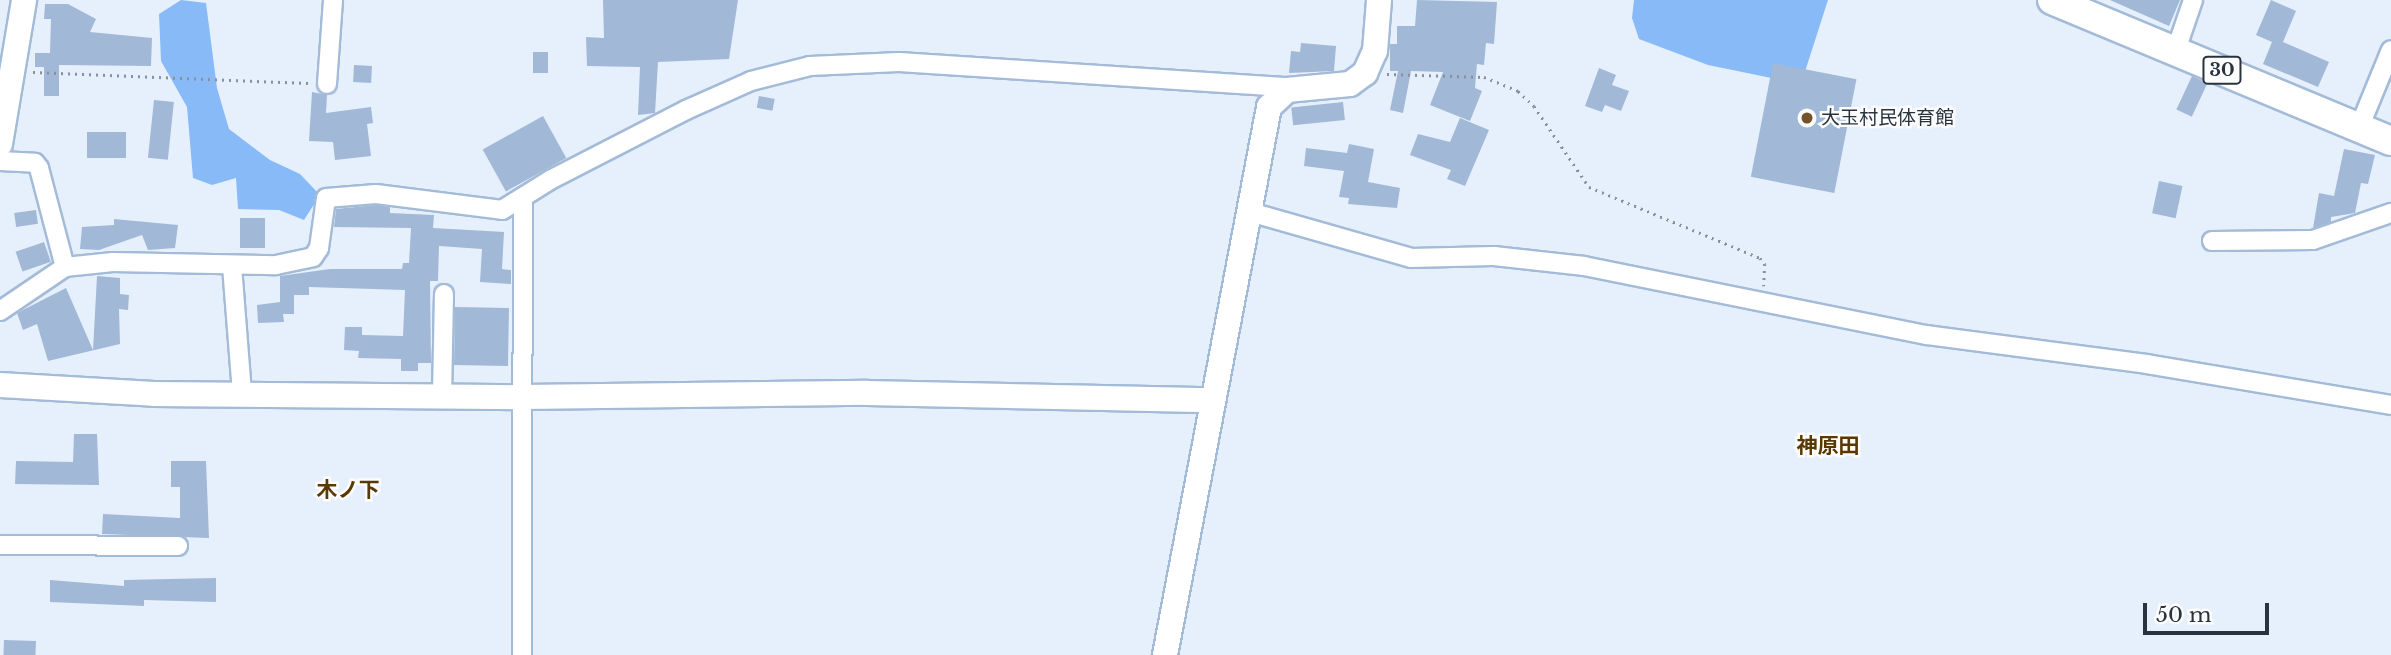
<!DOCTYPE html>
<meta charset="utf-8">
<style>
body{margin:0}
#map{position:relative;width:2391px;height:655px;overflow:hidden;background:#e6f0fc;font-family:"Libre Baskerville","Noto Sans JP",serif}
div>[style]{position:absolute}
.forest>*{inset:0;background:#88baf8}
.building>*{inset:0;background:#a1b8d6;transform-origin:0 0}
.path>*{height:2.5px;margin-top:-1.25px;transform-origin:0;background:repeating-linear-gradient(90deg,#87919c 0 2px,transparent 0 7px)}
.roads{filter:drop-shadow(2px 0 #a4bbd8) drop-shadow(-2px 0 #a4bbd8) drop-shadow(0 2px #a4bbd8) drop-shadow(0 -2px #a4bbd8)}
.street>*{height:18px;margin:-9px;padding:0 9px;transform-origin:9px;border-radius:9px;background:#fff}
.secondary>*{height:24px;margin:-12px;padding:0 12px;transform-origin:12px;border-radius:12px;background:#fff}
.primary>*{height:28px;margin:-14px;padding:0 14px;transform-origin:14px;border-radius:14px;background:#fff}
.dots>*{width:19px;height:19px;translate:-50% -50%;box-sizing:border-box;border:4px solid #fcfcfc;border-radius:50%}
span{translate:-50% -50%;white-space:nowrap;text-align:center;line-height:1.15;-webkit-text-stroke:5px #fcfcfc;paint-order:stroke}
.shield-label span{padding:2px 5px;background:#fcfcfc;border:2px solid;border-radius:5px;-webkit-text-stroke-width:0}
.shield-label{font-size:18px;color:#29333e;font-weight:700}
.poi-label{font-size:19px;color:#29333e}
.left{translate:0 -50%;text-align:left}
.neighbourhood-label{font-size:21px;color:#593900;font-weight:700}
.scale{position:absolute;left:2143px;top:603px;width:126px;height:32px;box-sizing:border-box;border:4px solid #29333e;border-top:0;padding-left:9px;font-size:21px;line-height:24px;white-space:nowrap;color:#29333e;-webkit-text-stroke:5px #fcfcfc;paint-order:stroke}
</style>
<div id="map">
<div class="forest">
<div style="clip-path:polygon(181px 0,206px 3px,217px 88px,229px 129px,270px 160px,300px 174px,320px 195px,304px 220px,279px 210px,238px 209px,236px 178px,212px 185px,193px 178px,187px 107px,161px 61px,159px 14px)"></div>
<div style="clip-path:polygon(1634px 0,1828px 0,1801px 84px,1708px 65px,1639px 39px,1632px 18px)"></div>
</div>
<div class="building">
<div style="clip-path:polygon(603px 0,738px 0,729px 59px,658px 62px,655px 113px,638px 115px,640px 67px,587px 66px,586px 37px,604px 38px)"></div>
<div style="clip-path:polygon(1417px 0,1497px 2px,1494px 44px,1486px 43px,1484px 65px,1477px 64px,1475px 88px,1482px 91px,1470px 121px,1430px 105px,1443px 72px,1411px 71px,1403px 113px,1390px 110px,1398px 71px,1390px 71px,1390px 44px,1397px 44px,1397px 26px,1415px 26px)"></div>
<div style="clip-path:polygon(2110px 0,2180px 0,2169px 26px)"></div>
<div style="clip-path:polygon(2271px 0,2296px 11px,2283px 42px,2329px 62px,2318px 87px,2263px 64px,2272px 42px,2256px 35px)"></div>
<div style="clip-path:polygon(45px 4px,68px 4px,96px 19px,90px 32px,152px 38px,151px 66px,59px 65px,59px 96px,44px 96px,44px 67px,35px 67px,35px 53px,50px 53px,51px 19px,44px 19px)"></div>
<div style="clip-path:polygon(1301px 43px,1336px 46px,1334px 71px,1289px 73px,1291px 51px,1300px 52px)"></div>
<div style="left:548px;top:52px;width:21px;height:15px;rotate:90deg"></div>
<div style="left:1773px;top:63px;width:85px;height:116px;rotate:11deg"></div>
<div style="left:354px;top:65px;width:18px;height:17px;rotate:3deg"></div>
<div style="clip-path:polygon(1599px 68px,1616px 75px,1612px 85px,1629px 91px,1621px 111px,1605px 105px,1602px 112px,1585px 106px)"></div>
<div style="left:2192px;top:76px;width:17px;height:37px;rotate:25deg"></div>
<div style="clip-path:polygon(312px 92px,327px 95px,326px 113px,371px 107px,373px 123px,367px 124px,371px 156px,335px 160px,333px 142px,309px 141px)"></div>
<div style="left:759px;top:96px;width:16px;height:12px;rotate:11deg"></div>
<div style="left:154px;top:100px;width:20px;height:58px;rotate:6deg"></div>
<div style="left:1343px;top:102px;width:18px;height:52px;rotate:84deg"></div>
<div style="left:543px;top:116px;width:48px;height:69px;rotate:61deg"></div>
<div style="clip-path:polygon(1460px 118px,1489px 130px,1465px 186px,1447px 179px,1451px 170px,1410px 155px,1418px 134px,1450px 142px)"></div>
<div style="left:126px;top:132px;width:26px;height:39px;rotate:90deg"></div>
<div style="clip-path:polygon(1349px 144px,1374px 149px,1368px 182px,1400px 188px,1397px 208px,1348px 204px,1349px 198px,1339px 197px,1344px 171px,1304px 166px,1306px 148px,1347px 153px)"></div>
<div style="clip-path:polygon(2344px 149px,2375px 155px,2368px 184px,2361px 183px,2355px 213px,2331px 217px,2331px 222px,2313px 228px,2319px 193px,2334px 196px)"></div>
<div style="left:2159px;top:181px;width:24px;height:33px;rotate:12deg"></div>
<div style="clip-path:polygon(376px 205px,390px 207px,390px 213px,434px 215px,433px 228px,504px 232px,502px 269px,511px 270px,511px 284px,480px 282px,482px 249px,439px 246px,438px 281px,430px 281px,431px 363px,418px 363px,418px 371px,401px 371px,401px 359px,358px 358px,359px 351px,344px 350px,345px 327px,362px 327px,362px 335px,403px 336px,405px 290px,309px 287px,309px 295px,294px 295px,294px 314px,283px 314px,284px 322px,258px 323px,257px 305px,280px 302px,280px 276px,330px 269px,402px 269px,403px 263px,409px 263px,411px 228px,334px 227px,336px 209px)"></div>
<div style="left:36px;top:210px;width:14px;height:22px;rotate:82deg"></div>
<div style="left:240px;top:218px;width:25px;height:30px"></div>
<div style="clip-path:polygon(114px 219px,178px 225px,175px 248px,148px 250px,142px 235px,99px 250px,80px 249px,82px 227px,114px 225px)"></div>
<div style="left:44px;top:242px;width:21px;height:30px;rotate:71deg"></div>
<div style="clip-path:polygon(97px 276px,120px 278px,120px 294px,129px 295px,128px 310px,119px 309px,120px 344px,48px 361px,37px 324px,23px 330px,17px 313px,66px 288px,93px 350px)"></div>
<div style="left:455px;top:307px;width:54px;height:58px;rotate:1deg"></div>
<div style="clip-path:polygon(74px 434px,97px 434px,99px 485px,15px 484px,16px 461px,73px 462px)"></div>
<div style="clip-path:polygon(171px 461px,206px 461px,209px 538px,102px 534px,103px 514px,180px 518px,180px 487px,171px 487px)"></div>
<div style="clip-path:polygon(216px 578px,216px 602px,144px 600px,144px 606px,50px 602px,50px 580px,124px 586px,124px 580px)"></div>
<div style="left:4px;top:640px;width:32px;height:15px;rotate:2deg"></div>
</div>
<div class="path">
<div style="left:33px;top:72px;width:277px;rotate:2.3deg"></div>
<div style="left:1387px;top:74px;width:97px;rotate:1.8deg"></div>
<div style="left:1484px;top:77px;width:37px;rotate:22deg"></div>
<div style="left:1518px;top:91px;width:22px;rotate:43deg"></div>
<div style="left:1534px;top:106px;width:98px;rotate:55.8deg"></div>
<div style="left:1589px;top:187px;width:185px;rotate:22.5deg"></div>
<div style="left:1760px;top:258px;width:8px;rotate:50deg"></div>
<div style="left:1765px;top:264px;width:22px;rotate:93deg"></div>
</div>
<div class="roads">
<div class="street">
<div style="left:2176px;top:50px;width:53px;rotate:-71.2deg"></div>
<div style="left:327px;top:84px;width:84px;rotate:-85.9deg"></div>
<div style="left:2359px;top:128px;width:84px;rotate:-67.7deg"></div>
<div style="left:0;top:161px;width:35px;rotate:3deg"></div>
<div style="left:35px;top:163px;width:6px;rotate:51deg"></div>
<div style="left:39px;top:168px;width:102px;rotate:75.3deg"></div>
<div style="left:65px;top:267px;width:48px;rotate:-5.9deg"></div>
<div style="left:113px;top:262px;width:163px;rotate:1.1deg"></div>
<div style="left:276px;top:265px;width:38px;rotate:-12deg"></div>
<div style="left:313px;top:257px;width:11px;rotate:-56deg"></div>
<div style="left:319px;top:248px;width:50px;rotate:-82deg"></div>
<div style="left:326px;top:198px;width:50px;rotate:-4.6deg"></div>
<div style="left:376px;top:194px;width:127px;rotate:7.2deg"></div>
<div style="left:502px;top:210px;width:57px;rotate:-32deg"></div>
<div style="left:550px;top:180px;width:153px;rotate:-27.2deg"></div>
<div style="left:686px;top:110px;width:71px;rotate:-24deg"></div>
<div style="left:751px;top:81px;width:61px;rotate:-14.3deg"></div>
<div style="left:810px;top:66px;width:89px;rotate:-2.6deg"></div>
<div style="left:899px;top:62px;width:398px;rotate:3.7deg"></div>
<div style="left:1250px;top:212px;width:167px;rotate:15.9deg"></div>
<div style="left:1411px;top:258px;width:83px;rotate:-1.4deg"></div>
<div style="left:1494px;top:256px;width:91px;rotate:6.3deg"></div>
<div style="left:1584px;top:266px;width:350px;rotate:11.4deg"></div>
<div style="left:1927px;top:335px;width:222px;rotate:7.5deg"></div>
<div style="left:2147px;top:364px;width:247px;rotate:9.5deg"></div>
<div style="left:2212px;top:241px;width:101px;rotate:-0.6deg"></div>
<div style="left:2313px;top:240px;width:83px;rotate:-19.1deg"></div>
<div style="left:232px;top:266px;width:128px;rotate:85.5deg"></div>
<div style="left:0;top:311px;width:78px;rotate:-34.1deg"></div>
<div style="left:442px;top:397px;width:103px;rotate:-88.9deg"></div>
<div style="left:0;top:545px;width:178px;rotate:0.3deg"></div>
<div style="left:522px;top:655px;width:456px;rotate:-89.9deg"></div>
</div>
<div class="secondary">
<div style="left:0;top:144px;width:146px;rotate:-80.5deg"></div>
<div style="left:0;top:385px;width:154px;rotate:3.3deg"></div>
<div style="left:154px;top:394px;width:368px;rotate:0.5deg"></div>
<div style="left:522px;top:397px;width:345px;rotate:-0.7deg"></div>
<div style="left:867px;top:393px;width:344px;rotate:1.2deg"></div>
<div style="left:1165px;top:655px;width:558px;rotate:-79.25deg"></div>
<div style="left:1269px;top:107px;width:25px;rotate:-43deg"></div>
<div style="left:1287px;top:90px;width:63px;rotate:-5.4deg"></div>
<div style="left:1350px;top:84px;width:19px;rotate:-36deg"></div>
<div style="left:1365px;top:73px;width:24px;rotate:-66deg"></div>
<div style="left:1375px;top:51px;width:51px;rotate:-85.5deg"></div>
</div>
<div class="primary">
<div style="left:2052px;top:0;width:367px;rotate:22.6deg"></div>
</div>
</div>
<div class="dots">
<div style="left:1807px;top:118px;background:#725428"></div>
</div>
<div class="shield-label">
<span style="left:2222px;top:70px">30</span>
</div>
<div class="poi-label">
<span class="left" style="left:1821px;top:118px">大玉村民体育館</span>
</div>
<div class="neighbourhood-label">
<span style="left:1828px;top:446px">神原田</span>
<span style="left:348px;top:490px">木ノ下</span>
</div>
<div class="scale">50 m</div>
</div>
